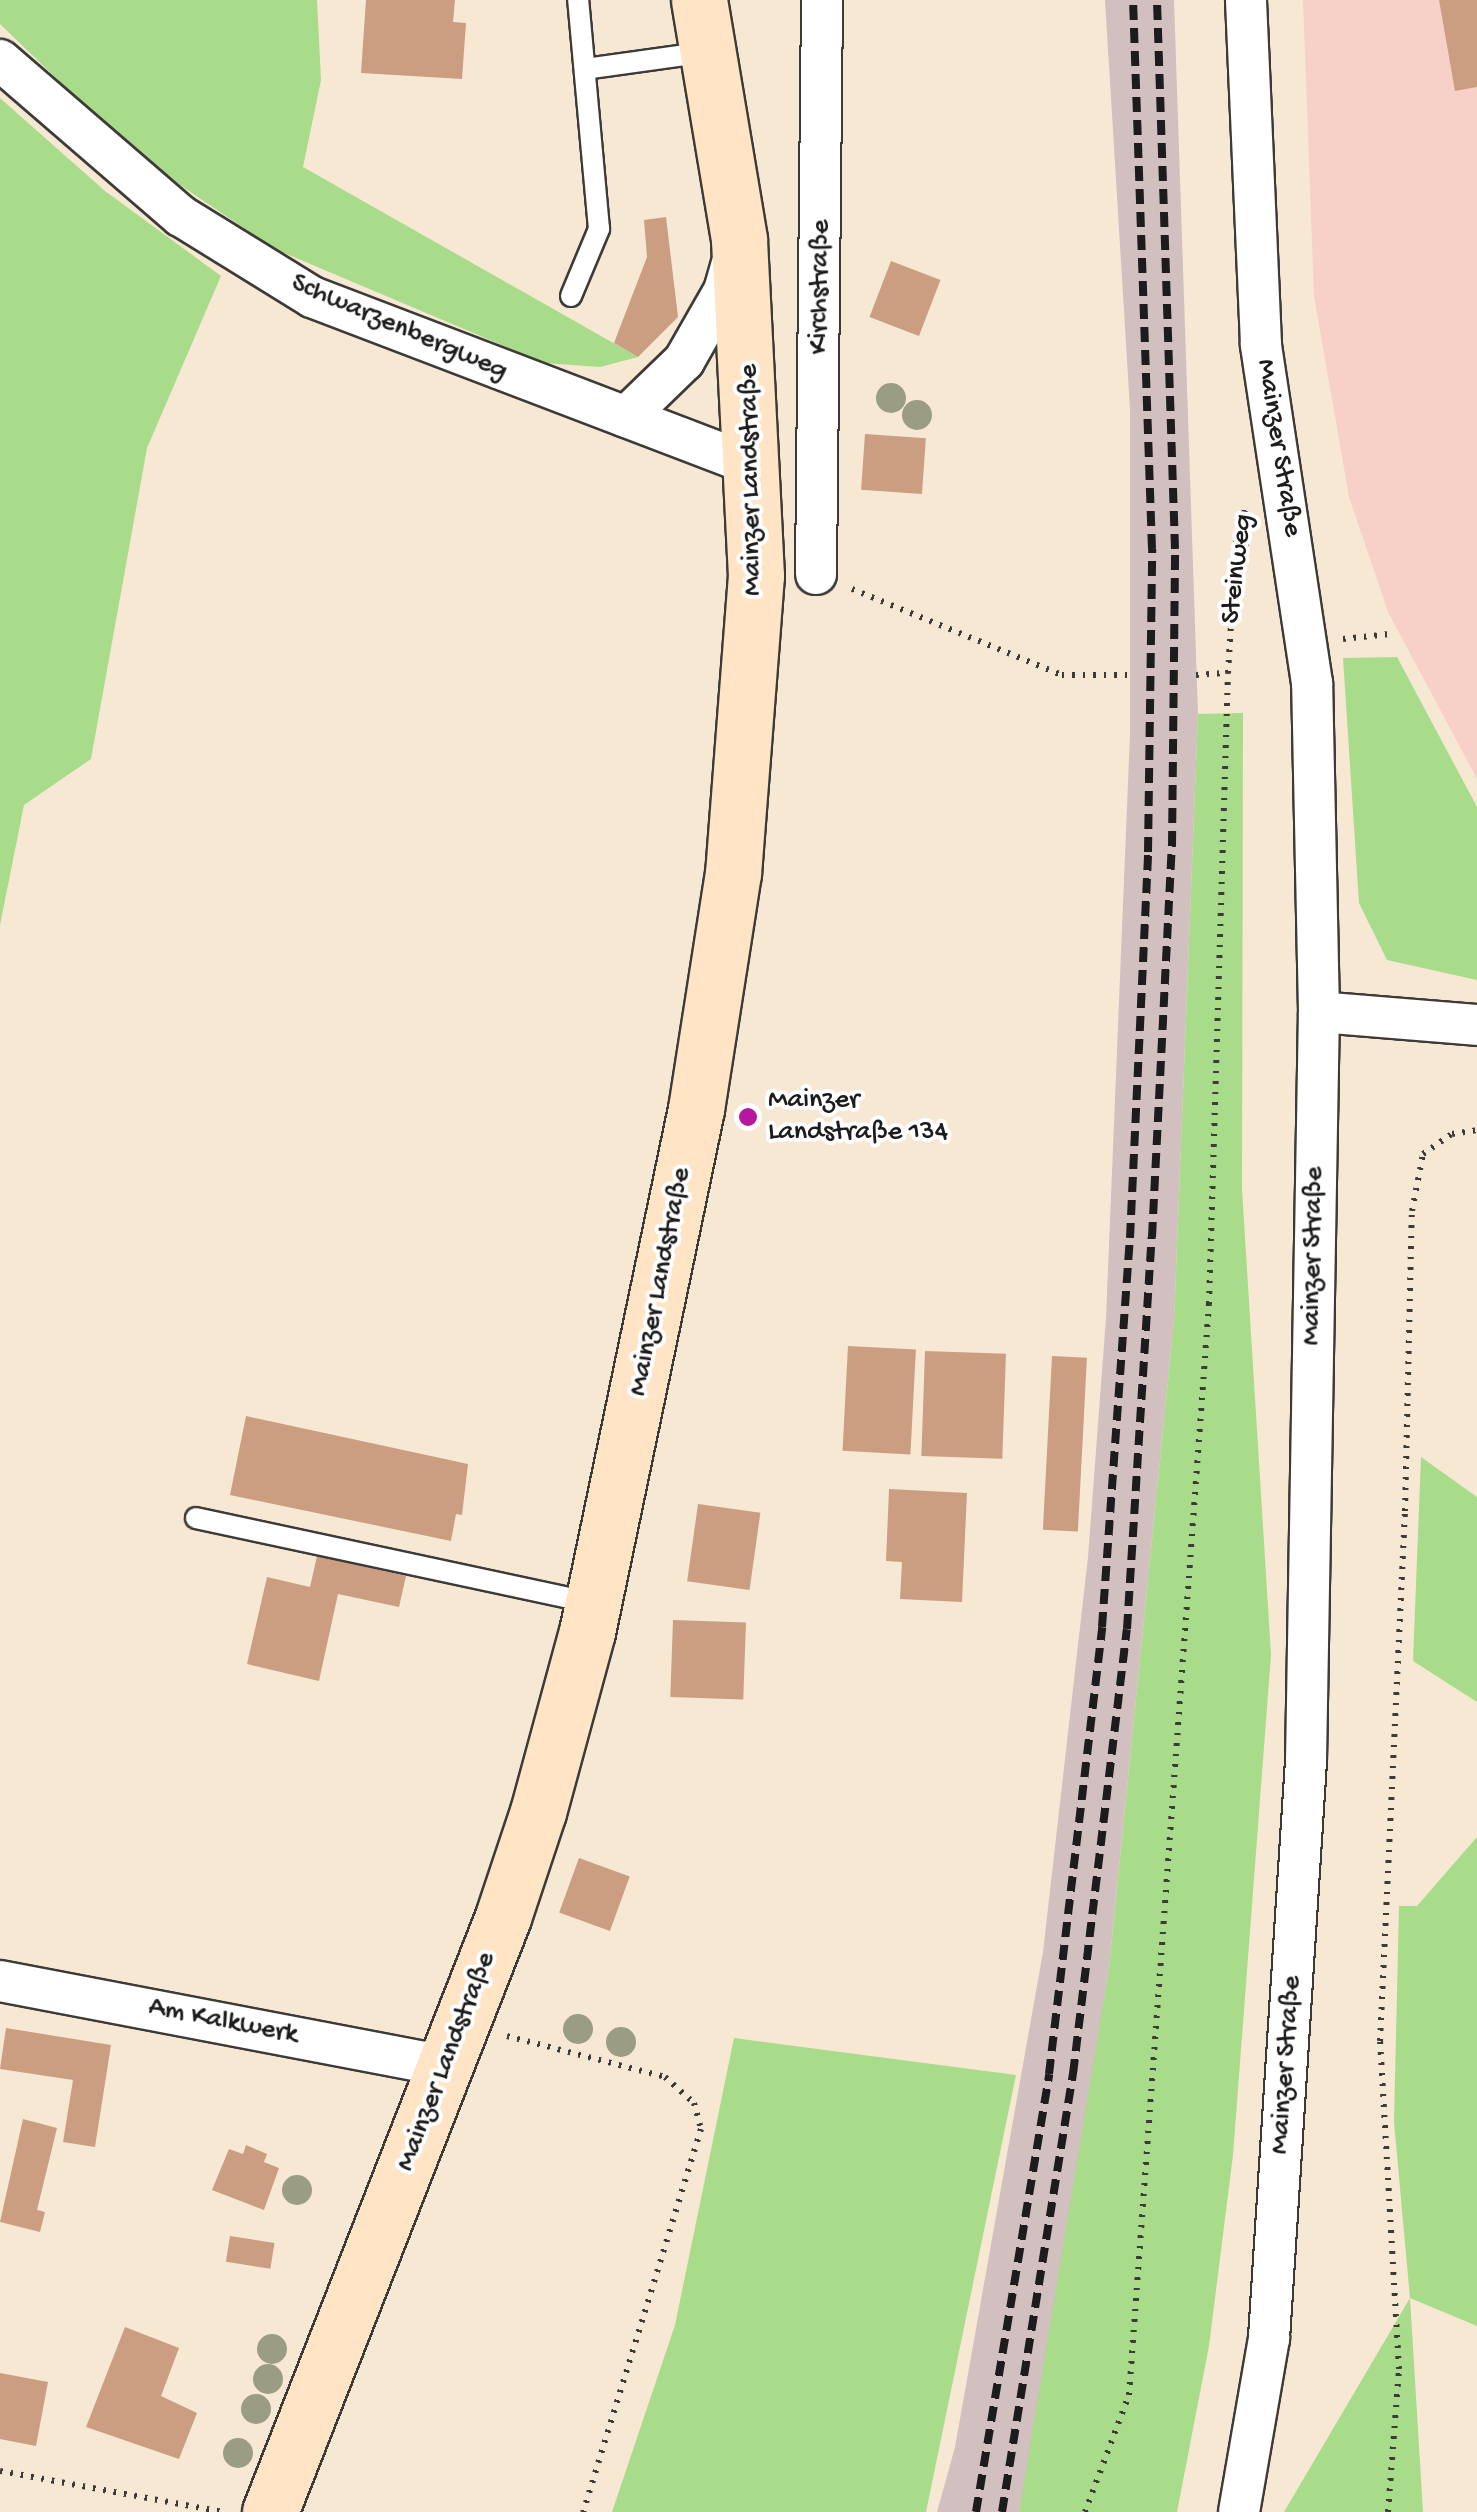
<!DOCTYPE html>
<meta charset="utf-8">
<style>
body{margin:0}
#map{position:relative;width:1477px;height:2512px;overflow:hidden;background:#f7e8d4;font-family:"Gochi Hand",sans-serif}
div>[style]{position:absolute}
.built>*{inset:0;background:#f7d1c8}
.industrial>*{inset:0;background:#d2bfc0}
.green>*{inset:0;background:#a8db8a}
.building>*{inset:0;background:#cb9e81;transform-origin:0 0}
.path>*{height:6px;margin-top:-3px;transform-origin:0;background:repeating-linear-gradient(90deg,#3d3b38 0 2.5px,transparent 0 10.5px)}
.roads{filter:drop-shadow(2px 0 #3d3b38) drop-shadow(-2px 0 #3d3b38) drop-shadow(0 2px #3d3b38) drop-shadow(0 -2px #3d3b38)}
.service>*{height:20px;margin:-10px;padding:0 10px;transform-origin:10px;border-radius:10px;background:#fff}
.minor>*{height:40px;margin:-20px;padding:0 20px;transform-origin:20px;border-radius:20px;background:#fff}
.secondary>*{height:55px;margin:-27.5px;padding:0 27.5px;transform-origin:27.5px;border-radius:27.5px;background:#ffe4c6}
.rail>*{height:8px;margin-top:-4px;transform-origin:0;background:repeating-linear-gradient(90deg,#1c1c1c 0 15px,transparent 0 23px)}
.trees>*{width:30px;height:30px;margin:-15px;border-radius:50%;background:#9a9d84}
.dots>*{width:28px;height:28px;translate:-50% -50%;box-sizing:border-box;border:5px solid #fff;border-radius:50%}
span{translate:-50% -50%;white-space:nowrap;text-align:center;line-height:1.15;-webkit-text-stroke:8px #fff;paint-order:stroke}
.street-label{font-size:28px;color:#1c1c1c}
.poi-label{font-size:28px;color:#1c1c1c}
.left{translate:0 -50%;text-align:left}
</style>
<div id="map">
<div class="built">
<div style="clip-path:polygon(1303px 0,1477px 0,1477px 779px,1388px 612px,1349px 497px,1314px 296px)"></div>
</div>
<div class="industrial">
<div style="clip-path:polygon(1105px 0,1174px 0,1198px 714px,1174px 1321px,1109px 1968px,1035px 2432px,1019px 2512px,937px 2512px,955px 2447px,1043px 1952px,1088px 1557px,1106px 1318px,1130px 734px,1130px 409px)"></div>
</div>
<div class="green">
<div style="clip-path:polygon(0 0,317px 0,321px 80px,303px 167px,638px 357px,600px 367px,544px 363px,275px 249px,137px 156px,0 24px)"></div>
<div style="clip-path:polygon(0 98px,105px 191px,221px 276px,147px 448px,91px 759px,24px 805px,0 925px)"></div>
<div style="clip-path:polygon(1397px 657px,1477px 807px,1477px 980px,1387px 960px,1359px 903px,1343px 658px)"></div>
<div style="clip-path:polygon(1243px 713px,1242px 1189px,1271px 1655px,1233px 2155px,1209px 2346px,1177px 2512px,1019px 2512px,1109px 1968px,1174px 1321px,1198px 714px)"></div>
<div style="clip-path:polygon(1421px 1457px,1477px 1497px,1477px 1702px,1413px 1661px)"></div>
<div style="clip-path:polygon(1477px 1837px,1477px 2326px,1410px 2298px,1423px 2512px,1284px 2512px,1410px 2298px,1394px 2122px,1399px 1906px,1417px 1906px)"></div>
<div style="clip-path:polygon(734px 2038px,1016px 2075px,926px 2512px,612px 2512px,675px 2325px)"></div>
</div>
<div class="building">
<div style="clip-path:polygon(366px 0,455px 0,453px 22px,466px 23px,462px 79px,361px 73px)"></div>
<div style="clip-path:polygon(1439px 0,1477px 0,1477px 87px,1455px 91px)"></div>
<div style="clip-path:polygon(666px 217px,678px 317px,638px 357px,614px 343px,647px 257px,644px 220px)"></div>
<div style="left:891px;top:261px;width:53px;height:60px;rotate:21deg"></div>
<div style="left:865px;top:434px;width:61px;height:56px;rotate:4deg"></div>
<div style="left:848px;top:1346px;width:68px;height:105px;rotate:3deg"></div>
<div style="left:925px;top:1351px;width:81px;height:105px;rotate:2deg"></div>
<div style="left:1052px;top:1356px;width:35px;height:174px;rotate:3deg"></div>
<div style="clip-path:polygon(246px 1416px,468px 1464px,462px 1515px,456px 1514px,451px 1541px,230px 1495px)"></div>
<div style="clip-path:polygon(889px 1489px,967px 1493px,962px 1602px,900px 1599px,902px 1562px,886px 1561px)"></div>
<div style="left:698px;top:1504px;width:63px;height:78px;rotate:8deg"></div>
<div style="clip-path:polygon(317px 1556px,406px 1576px,399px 1607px,338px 1594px,319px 1681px,247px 1664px,267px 1577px,310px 1587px)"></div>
<div style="left:673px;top:1620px;width:73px;height:77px;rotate:2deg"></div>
<div style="left:579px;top:1858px;width:54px;height:58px;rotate:20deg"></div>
<div style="clip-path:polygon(6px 2028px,111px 2045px,95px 2147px,63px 2142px,73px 2080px,0 2069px)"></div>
<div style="clip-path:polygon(23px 2119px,57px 2128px,37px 2210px,45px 2212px,40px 2232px,0 2222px)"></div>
<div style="clip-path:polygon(246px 2145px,267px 2154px,264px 2162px,279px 2168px,264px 2210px,212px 2190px,229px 2149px,243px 2154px)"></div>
<div style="left:230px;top:2236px;width:45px;height:26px;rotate:9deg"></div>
<div style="clip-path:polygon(125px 2327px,179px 2348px,161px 2396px,197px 2413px,179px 2459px,86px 2427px)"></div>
<div style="clip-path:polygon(0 2373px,48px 2382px,36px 2446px,0 2439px)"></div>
</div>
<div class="path">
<div style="left:1236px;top:543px;width:16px;rotate:7deg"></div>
<div style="left:852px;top:589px;width:227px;rotate:22.3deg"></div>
<div style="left:1062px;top:675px;width:67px"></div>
<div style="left:1343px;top:639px;width:47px;rotate:-6.1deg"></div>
<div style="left:1196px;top:675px;width:32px;rotate:-4deg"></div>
<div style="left:1228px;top:673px;width:130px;rotate:-86.5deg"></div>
<div style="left:1236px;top:543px;width:35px;rotate:-75deg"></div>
<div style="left:507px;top:2036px;width:163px;rotate:14.5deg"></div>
<div style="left:665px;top:2077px;width:39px;rotate:42deg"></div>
<div style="left:694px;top:2103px;width:27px;rotate:75deg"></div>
<div style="left:701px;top:2129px;width:401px;rotate:107.1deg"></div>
<div style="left:0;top:2471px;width:228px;rotate:10.4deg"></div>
<div style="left:1085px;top:2512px;width:125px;rotate:-69.4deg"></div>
<div style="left:1129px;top:2395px;width:1094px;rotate:-85.81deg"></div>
<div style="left:1209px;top:1304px;width:631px;rotate:-88.28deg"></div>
<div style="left:1388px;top:2512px;width:143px;rotate:-85.6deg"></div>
<div style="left:1399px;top:2369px;width:329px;rotate:-93.3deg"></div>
<div style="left:1380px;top:2041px;width:531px;rotate:-87.3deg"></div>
<div style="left:1405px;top:1511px;width:300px;rotate:-88.7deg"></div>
<div style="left:1412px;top:1211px;width:58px;rotate:-79.1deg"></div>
<div style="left:1423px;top:1154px;width:35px;rotate:-35deg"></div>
<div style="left:1452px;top:1134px;width:25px;rotate:-9deg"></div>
</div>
<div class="roads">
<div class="service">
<div style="left:585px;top:69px;width:123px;rotate:-7.9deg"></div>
<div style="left:571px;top:296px;width:73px;rotate:-67.3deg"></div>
<div style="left:599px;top:229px;width:230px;rotate:-95.2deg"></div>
<div style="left:196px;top:1518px;width:405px;rotate:12.1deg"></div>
</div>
<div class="minor">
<div style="left:0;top:60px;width:239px;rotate:40.8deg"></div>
<div style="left:181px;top:216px;width:154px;rotate:31.7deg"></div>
<div style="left:312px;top:297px;width:474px;rotate:20.9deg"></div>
<div style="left:626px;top:417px;width:81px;rotate:-44deg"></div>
<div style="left:684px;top:361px;width:81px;rotate:-60.3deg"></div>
<div style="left:724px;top:291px;width:35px;rotate:-74deg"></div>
<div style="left:816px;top:574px;width:574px;rotate:-89.4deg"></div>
<div style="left:1319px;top:1012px;width:159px;rotate:4.7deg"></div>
<div style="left:0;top:1981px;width:454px;rotate:10.8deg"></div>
<div style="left:1239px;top:2512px;width:177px;rotate:-80.2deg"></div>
<div style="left:1269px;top:2338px;width:578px;rotate:-86.33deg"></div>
<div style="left:1306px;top:1761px;width:749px;rotate:-89.01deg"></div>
<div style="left:1319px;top:1012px;width:329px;rotate:-91.2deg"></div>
<div style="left:1312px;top:683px;width:343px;rotate:-98.6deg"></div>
<div style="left:1261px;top:344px;width:344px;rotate:-92.5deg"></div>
</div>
<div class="secondary">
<div style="left:270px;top:2512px;width:639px;rotate:-68.61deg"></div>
<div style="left:503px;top:1917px;width:111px;rotate:-71.6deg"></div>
<div style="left:538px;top:1812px;width:187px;rotate:-74.8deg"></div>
<div style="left:587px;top:1632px;width:534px;rotate:-78.23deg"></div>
<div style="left:696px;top:1109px;width:238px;rotate:-81.1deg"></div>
<div style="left:733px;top:874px;width:299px;rotate:-85.6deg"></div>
<div style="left:756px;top:576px;width:337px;rotate:-92.9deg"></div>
<div style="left:739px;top:239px;width:242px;rotate:-99.5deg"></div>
</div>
</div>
<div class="rail">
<div style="left:976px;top:2512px;width:444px;rotate:-80.5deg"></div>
<div style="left:1049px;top:2074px;width:450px;rotate:-83.2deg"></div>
<div style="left:1102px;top:1627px;width:390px;rotate:-85.9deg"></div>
<div style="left:1130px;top:1238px;width:386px;rotate:-87.3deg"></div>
<div style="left:1148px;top:852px;width:303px;rotate:-89.2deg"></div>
<div style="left:1152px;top:549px;width:549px;rotate:-91.98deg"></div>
<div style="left:1002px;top:2512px;width:444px;rotate:-80.8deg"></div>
<div style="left:1073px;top:2074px;width:448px;rotate:-83.1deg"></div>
<div style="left:1127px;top:1629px;width:393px;rotate:-86.4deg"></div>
<div style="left:1152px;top:1237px;width:392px;rotate:-87.1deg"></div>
<div style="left:1172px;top:846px;width:297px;rotate:-89.4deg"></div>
<div style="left:1175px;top:549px;width:549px;rotate:-91.88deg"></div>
</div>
<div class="trees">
<div style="left:891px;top:398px"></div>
<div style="left:917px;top:415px"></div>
<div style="left:578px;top:2029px"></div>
<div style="left:621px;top:2042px"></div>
<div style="left:297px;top:2190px"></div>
<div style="left:272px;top:2349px"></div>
<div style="left:268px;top:2379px"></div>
<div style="left:256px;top:2409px"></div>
<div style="left:238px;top:2453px"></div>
</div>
<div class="dots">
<div style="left:748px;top:1117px;background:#b5179e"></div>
</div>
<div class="street-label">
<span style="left:821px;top:287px;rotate:-89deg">Kirchstraße</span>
<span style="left:399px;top:328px;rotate:23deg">Schwarzenbergweg</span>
<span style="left:1278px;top:448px;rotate:81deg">Mainzer Straße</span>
<span style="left:752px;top:480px;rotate:-91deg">Mainzer Landstraße</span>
<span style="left:1238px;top:569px;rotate:-83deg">Steinweg</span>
<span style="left:1314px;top:1256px;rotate:-89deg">Mainzer Straße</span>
<span style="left:661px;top:1282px;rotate:-79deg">Mainzer Landstraße</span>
<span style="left:223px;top:2022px;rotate:11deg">Am Kalkwerk</span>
<span style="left:447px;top:2062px;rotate:-69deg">Mainzer Landstraße</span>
<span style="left:1287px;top:2065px;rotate:-86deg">Mainzer Straße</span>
</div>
<div class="poi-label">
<span class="left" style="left:768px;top:1117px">Mainzer<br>Landstraße 134</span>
</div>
</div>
